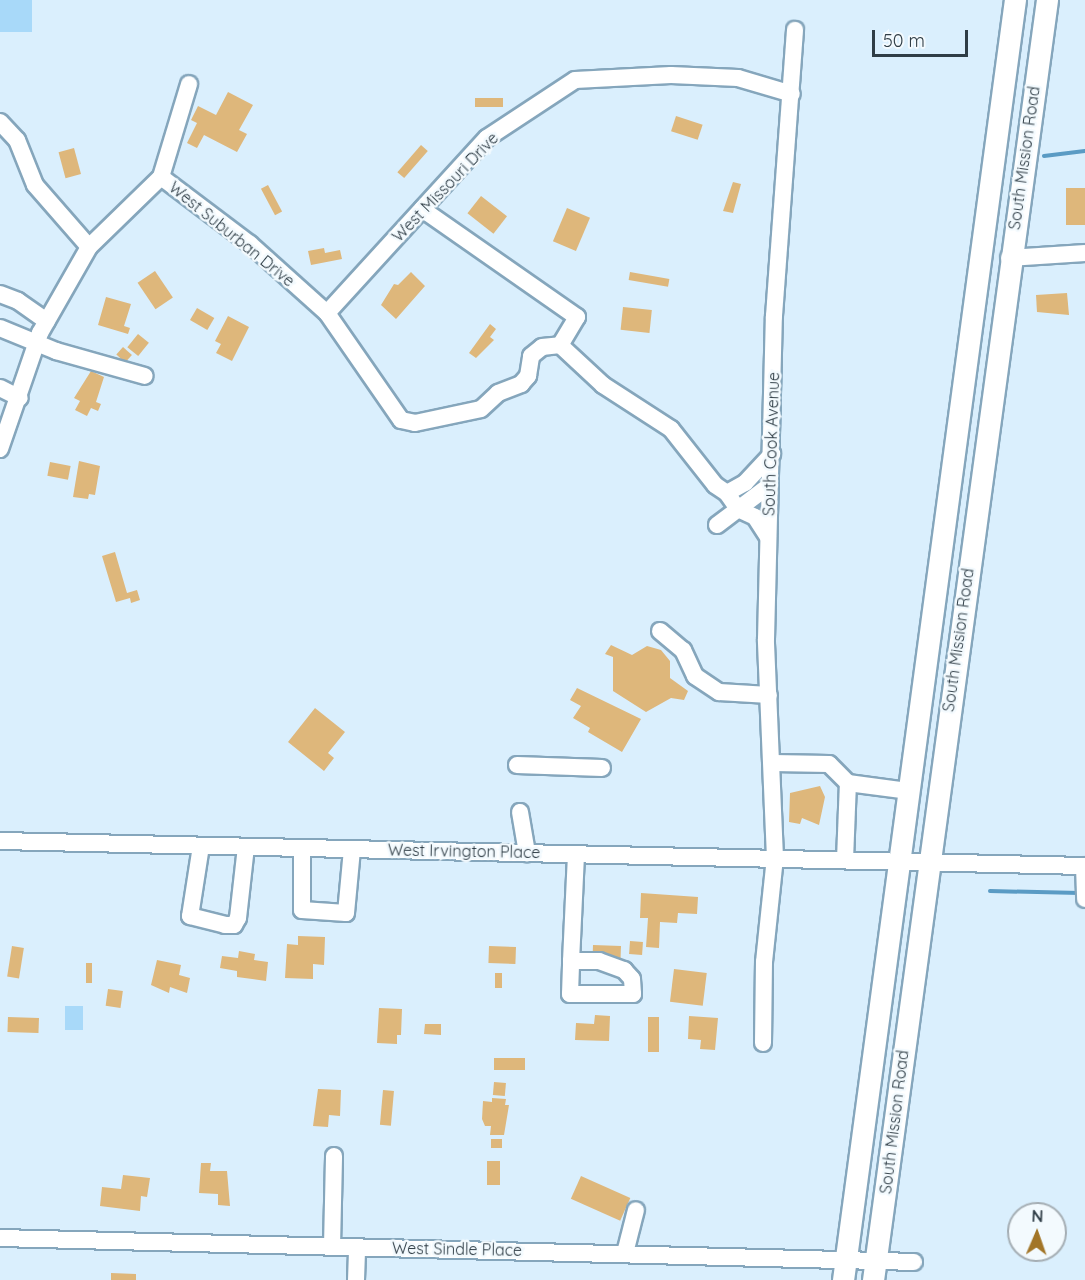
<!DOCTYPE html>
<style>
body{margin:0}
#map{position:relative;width:1085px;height:1280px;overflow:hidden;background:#daeffd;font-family:Quicksand,sans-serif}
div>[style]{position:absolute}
.green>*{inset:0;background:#a8d9f9;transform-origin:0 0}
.stream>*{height:4px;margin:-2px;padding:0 2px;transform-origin:2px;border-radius:2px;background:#5a9bc4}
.building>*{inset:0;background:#deb77b;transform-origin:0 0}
.roads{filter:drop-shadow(2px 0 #85a6bc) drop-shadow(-2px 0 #85a6bc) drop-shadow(0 2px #85a6bc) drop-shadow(0 -2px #85a6bc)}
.minor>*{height:16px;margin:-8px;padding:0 8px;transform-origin:8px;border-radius:8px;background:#fff}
.major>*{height:21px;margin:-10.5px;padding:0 10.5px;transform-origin:10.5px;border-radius:10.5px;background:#fff}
span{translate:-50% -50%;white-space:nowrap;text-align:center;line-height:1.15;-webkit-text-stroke:5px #f3fafe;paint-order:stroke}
.street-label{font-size:16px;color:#2f3d46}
.north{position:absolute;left:1007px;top:1202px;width:60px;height:60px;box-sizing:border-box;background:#f3fafe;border:2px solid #a5aeb4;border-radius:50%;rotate:2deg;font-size:16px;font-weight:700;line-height:24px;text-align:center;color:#2f3d46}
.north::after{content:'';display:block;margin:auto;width:21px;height:27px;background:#a27527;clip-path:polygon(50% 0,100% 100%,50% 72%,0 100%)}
.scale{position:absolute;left:872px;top:30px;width:96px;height:27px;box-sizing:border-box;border:3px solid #2f3d46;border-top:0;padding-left:8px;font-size:18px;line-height:21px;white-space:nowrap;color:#2f3d46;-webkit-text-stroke:4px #f3fafe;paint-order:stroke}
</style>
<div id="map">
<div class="green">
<div style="left:0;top:0;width:32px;height:32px"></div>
<div style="left:65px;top:1006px;width:18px;height:24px"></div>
</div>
<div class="stream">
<div style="left:1044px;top:156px;width:41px;rotate:-7deg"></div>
<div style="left:990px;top:891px;width:90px;rotate:1.3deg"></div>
</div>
<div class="building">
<div style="clip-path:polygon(228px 92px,253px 105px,239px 130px,247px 134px,237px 152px,204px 135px,197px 148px,187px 143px,197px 123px,191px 120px,198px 106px,216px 115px)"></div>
<div style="left:475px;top:98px;width:28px;height:9px"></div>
<div style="left:676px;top:116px;width:28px;height:16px;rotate:18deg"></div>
<div style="left:421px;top:145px;width:9px;height:36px;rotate:41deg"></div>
<div style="left:74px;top:148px;width:27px;height:16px;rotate:75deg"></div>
<div style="clip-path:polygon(733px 182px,741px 184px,733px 213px,723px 211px)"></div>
<div style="left:268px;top:185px;width:30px;height:8px;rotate:62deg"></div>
<div style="left:1066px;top:188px;width:19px;height:37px"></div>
<div style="left:481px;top:196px;width:33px;height:22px;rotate:38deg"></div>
<div style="left:567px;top:208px;width:25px;height:36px;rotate:23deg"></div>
<div style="clip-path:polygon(324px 248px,325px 253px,340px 250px,342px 259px,311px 265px,308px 251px)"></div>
<div style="left:155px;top:271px;width:32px;height:21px;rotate:56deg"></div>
<div style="clip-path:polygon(411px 272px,425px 286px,396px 319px,381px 305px,394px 284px,398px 285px)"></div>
<div style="left:630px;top:272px;width:40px;height:8px;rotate:10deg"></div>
<div style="clip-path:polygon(1067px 293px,1069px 315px,1037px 312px,1036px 295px)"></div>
<div style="clip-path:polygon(106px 297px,131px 304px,124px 326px,130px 328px,128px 334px,98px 325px)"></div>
<div style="left:623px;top:307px;width:29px;height:23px;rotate:6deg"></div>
<div style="left:197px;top:308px;width:20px;height:14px;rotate:30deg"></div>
<div style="clip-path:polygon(228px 316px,249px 327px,232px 361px,216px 353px,221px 344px,215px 341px)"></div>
<div style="clip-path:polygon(490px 324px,496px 329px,490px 337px,494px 340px,476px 358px,469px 353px)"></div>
<div style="left:138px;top:334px;width:14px;height:17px;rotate:39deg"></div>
<div style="left:123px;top:347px;width:12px;height:10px;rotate:42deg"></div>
<div style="clip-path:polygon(91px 371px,104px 377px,96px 402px,101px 404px,98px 411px,91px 408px,87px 416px,75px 410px,80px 401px,74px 398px)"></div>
<div style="clip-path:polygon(79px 461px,100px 466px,95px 495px,89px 494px,88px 499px,73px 497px)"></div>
<div style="left:50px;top:462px;width:21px;height:14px;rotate:11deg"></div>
<div style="clip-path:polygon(115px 552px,127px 593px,137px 590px,140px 600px,131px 603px,130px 598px,116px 602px,102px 556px)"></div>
<div style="clip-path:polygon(611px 645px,632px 655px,647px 646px,661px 650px,670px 661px,670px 678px,688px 691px,684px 700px,671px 698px,646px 712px,613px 691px,613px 657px,605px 654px)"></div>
<div style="clip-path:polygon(577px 688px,641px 719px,622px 752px,588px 732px,590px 728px,573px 718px,581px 706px,570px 700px)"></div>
<div style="clip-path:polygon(315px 708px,345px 732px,328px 753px,334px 758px,324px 771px,288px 742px)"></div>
<div style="clip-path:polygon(820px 786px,825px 797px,819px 825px,802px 818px,800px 824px,789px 822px,790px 793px)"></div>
<div style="clip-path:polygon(641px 893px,698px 897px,697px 914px,678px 913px,677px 923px,660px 922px,659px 948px,646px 947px,648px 918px,640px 918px)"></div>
<div style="clip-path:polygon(298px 936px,325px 937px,324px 965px,313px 964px,313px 979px,285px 978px,287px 944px,298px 945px)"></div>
<div style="left:630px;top:941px;width:13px;height:13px;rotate:4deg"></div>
<div style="left:593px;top:945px;width:28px;height:12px;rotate:2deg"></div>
<div style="left:12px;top:946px;width:12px;height:31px;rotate:9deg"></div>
<div style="left:489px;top:946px;width:27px;height:17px;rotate:2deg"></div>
<div style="clip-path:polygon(239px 951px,255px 954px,254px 960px,268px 962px,266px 981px,237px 977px,237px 971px,220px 968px,222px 956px,238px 958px)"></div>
<div style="clip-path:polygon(157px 960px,181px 965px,179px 975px,190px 978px,187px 993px,170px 987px,169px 993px,151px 985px)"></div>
<div style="left:86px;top:963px;width:6px;height:20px"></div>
<div style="left:674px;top:969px;width:33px;height:33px;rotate:7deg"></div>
<div style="left:495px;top:973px;width:7px;height:15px"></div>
<div style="left:108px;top:989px;width:15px;height:17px;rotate:8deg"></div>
<div style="clip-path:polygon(379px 1008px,402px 1009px,401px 1035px,397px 1035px,397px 1044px,377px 1043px)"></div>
<div style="clip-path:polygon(595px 1015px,610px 1016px,609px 1041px,575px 1040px,576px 1023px,594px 1024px)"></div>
<div style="clip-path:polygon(689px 1016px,718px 1018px,715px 1050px,700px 1049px,701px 1040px,688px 1039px)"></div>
<div style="left:8px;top:1017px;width:31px;height:15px;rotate:2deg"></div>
<div style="left:648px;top:1017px;width:11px;height:35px"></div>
<div style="clip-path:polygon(425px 1024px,441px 1024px,441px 1035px,424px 1034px)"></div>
<div style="left:494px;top:1058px;width:31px;height:12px"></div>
<div style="left:494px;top:1082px;width:12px;height:13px;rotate:5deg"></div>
<div style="clip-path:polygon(318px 1089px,341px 1090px,340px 1116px,329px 1115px,328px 1127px,313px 1126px)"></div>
<div style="left:383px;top:1090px;width:11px;height:35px;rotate:5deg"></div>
<div style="clip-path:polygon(492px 1098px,506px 1099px,505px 1105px,509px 1105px,504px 1135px,490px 1135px,491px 1126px,485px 1126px,482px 1119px,483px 1101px,492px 1102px)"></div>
<div style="left:491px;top:1139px;width:11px;height:9px"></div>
<div style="left:487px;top:1161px;width:13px;height:24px"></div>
<div style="clip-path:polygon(201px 1163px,211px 1163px,210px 1171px,227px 1171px,230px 1206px,218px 1205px,218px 1194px,199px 1193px)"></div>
<div style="clip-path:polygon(123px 1175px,150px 1178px,147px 1197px,141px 1196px,140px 1211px,100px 1206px,102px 1187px,121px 1189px)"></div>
<div style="left:581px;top:1176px;width:54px;height:25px;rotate:24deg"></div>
<div style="clip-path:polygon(111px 1273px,136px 1274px,136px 1280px,111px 1280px)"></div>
</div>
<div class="roads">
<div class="minor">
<div style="left:0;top:122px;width:25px;rotate:47deg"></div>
<div style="left:17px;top:140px;width:48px;rotate:68.2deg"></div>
<div style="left:35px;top:185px;width:82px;rotate:48.9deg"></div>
<div style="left:161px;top:177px;width:111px;rotate:37deg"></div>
<div style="left:250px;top:244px;width:103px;rotate:41.9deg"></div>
<div style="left:327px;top:313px;width:130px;rotate:55.3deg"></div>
<div style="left:401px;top:420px;width:14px;rotate:12deg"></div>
<div style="left:415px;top:423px;width:67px;rotate:-12deg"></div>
<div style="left:481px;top:409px;width:23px;rotate:-43deg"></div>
<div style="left:498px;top:393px;width:25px;rotate:-21deg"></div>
<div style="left:521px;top:384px;width:11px;rotate:-49deg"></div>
<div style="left:528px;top:376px;width:20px;rotate:-81deg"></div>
<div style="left:531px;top:356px;width:14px;rotate:-39deg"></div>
<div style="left:542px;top:347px;width:18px;rotate:-6deg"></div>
<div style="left:422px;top:209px;width:189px;rotate:34.9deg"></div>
<div style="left:577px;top:317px;width:33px;rotate:121deg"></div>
<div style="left:560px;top:345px;width:59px;rotate:42.9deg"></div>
<div style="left:603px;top:385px;width:81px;rotate:32.9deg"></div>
<div style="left:671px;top:429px;width:71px;rotate:51.8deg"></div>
<div style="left:715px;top:485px;width:14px;rotate:34deg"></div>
<div style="left:1009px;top:258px;width:76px;rotate:-3.8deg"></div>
<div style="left:0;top:294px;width:19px;rotate:21deg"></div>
<div style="left:18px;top:301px;width:35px;rotate:35deg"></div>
<div style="left:327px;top:313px;width:237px;rotate:-47.6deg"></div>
<div style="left:487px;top:138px;width:105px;rotate:-33.4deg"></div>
<div style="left:575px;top:80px;width:96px;rotate:-3deg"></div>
<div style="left:671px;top:75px;width:67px;rotate:2.6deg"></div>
<div style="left:738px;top:78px;width:56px;rotate:16.5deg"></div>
<div style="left:0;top:328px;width:61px;rotate:22.3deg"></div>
<div style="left:56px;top:351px;width:92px;rotate:15.7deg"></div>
<div style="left:0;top:388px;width:22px;rotate:27deg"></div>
<div style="left:0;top:449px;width:123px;rotate:-71deg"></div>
<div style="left:40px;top:333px;width:99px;rotate:-60.3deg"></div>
<div style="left:89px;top:247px;width:100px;rotate:-44.2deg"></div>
<div style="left:161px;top:177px;width:97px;rotate:-73.2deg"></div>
<div style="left:770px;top:485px;width:40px;rotate:143deg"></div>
<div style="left:738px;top:509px;width:19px;rotate:-125deg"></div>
<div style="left:727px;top:493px;width:21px;rotate:-29deg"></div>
<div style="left:745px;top:483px;width:40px;rotate:-47deg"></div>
<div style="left:717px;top:525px;width:26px;rotate:-37deg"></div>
<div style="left:738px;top:509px;width:19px;rotate:25deg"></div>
<div style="left:755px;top:517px;width:24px;rotate:57deg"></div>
<div style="left:660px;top:631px;width:30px;rotate:40deg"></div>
<div style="left:683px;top:650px;width:29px;rotate:65deg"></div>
<div style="left:695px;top:676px;width:29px;rotate:34deg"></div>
<div style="left:719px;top:692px;width:50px;rotate:3.4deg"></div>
<div style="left:773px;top:763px;width:56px;rotate:1deg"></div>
<div style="left:829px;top:764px;width:27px;rotate:45deg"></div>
<div style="left:848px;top:783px;width:62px;rotate:7.5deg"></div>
<div style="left:517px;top:765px;width:85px;rotate:2deg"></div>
<div style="left:520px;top:812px;width:42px;rotate:80.3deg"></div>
<div style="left:0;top:841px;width:1085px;rotate:1.32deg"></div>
<div style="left:201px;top:846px;width:71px;rotate:98.9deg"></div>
<div style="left:190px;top:916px;width:36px;rotate:14deg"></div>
<div style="left:225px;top:925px;width:9px"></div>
<div style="left:234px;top:925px;width:8px;rotate:-60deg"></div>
<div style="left:238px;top:918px;width:71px;rotate:-83.6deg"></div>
<div style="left:302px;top:848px;width:62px;rotate:90deg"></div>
<div style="left:302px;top:910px;width:44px;rotate:3.9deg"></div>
<div style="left:346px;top:913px;width:64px;rotate:-84.6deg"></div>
<div style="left:845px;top:860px;width:77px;rotate:-87.8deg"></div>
<div style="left:1084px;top:866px;width:33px;rotate:88deg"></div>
<div style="left:571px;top:961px;width:28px"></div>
<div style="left:599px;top:961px;width:27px;rotate:20deg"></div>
<div style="left:624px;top:970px;width:12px;rotate:48deg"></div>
<div style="left:632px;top:979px;width:15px;rotate:86deg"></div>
<div style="left:633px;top:994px;width:63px;rotate:180deg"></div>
<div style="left:570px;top:994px;width:33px;rotate:-88deg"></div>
<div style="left:571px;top:961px;width:107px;rotate:-87.3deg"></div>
<div style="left:763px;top:1043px;width:81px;rotate:-89.3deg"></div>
<div style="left:764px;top:962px;width:105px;rotate:-84deg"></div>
<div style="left:775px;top:858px;width:219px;rotate:-92.4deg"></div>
<div style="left:766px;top:639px;width:323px;rotate:-88.6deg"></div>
<div style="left:774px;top:316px;width:287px;rotate:-85.8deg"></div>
<div style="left:0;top:1238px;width:914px;rotate:1.5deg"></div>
<div style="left:332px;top:1246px;width:90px;rotate:-88.7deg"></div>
<div style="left:625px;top:1253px;width:44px;rotate:-75.7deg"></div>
<div style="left:356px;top:1280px;width:33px;rotate:-88deg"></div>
</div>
<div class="major">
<div style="left:843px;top:1280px;width:1292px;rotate:-82.35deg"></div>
<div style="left:873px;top:1280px;width:1292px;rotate:-82.26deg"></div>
</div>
</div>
<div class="street-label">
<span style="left:1024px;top:158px;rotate:-82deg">South Mission Road</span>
<span style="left:445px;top:187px;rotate:-46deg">West Missouri Drive</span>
<span style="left:232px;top:234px;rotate:39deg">West Suburban Drive</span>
<span style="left:771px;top:444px;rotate:-88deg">South Cook Avenue</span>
<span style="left:958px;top:640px;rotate:-82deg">South Mission Road</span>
<span style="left:464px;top:851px;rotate:1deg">West Irvington Place</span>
<span style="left:894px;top:1122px;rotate:-83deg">South Mission Road</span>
<span style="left:457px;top:1249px;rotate:1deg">West Sindle Place</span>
</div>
<div class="north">N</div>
<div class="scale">50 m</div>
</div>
